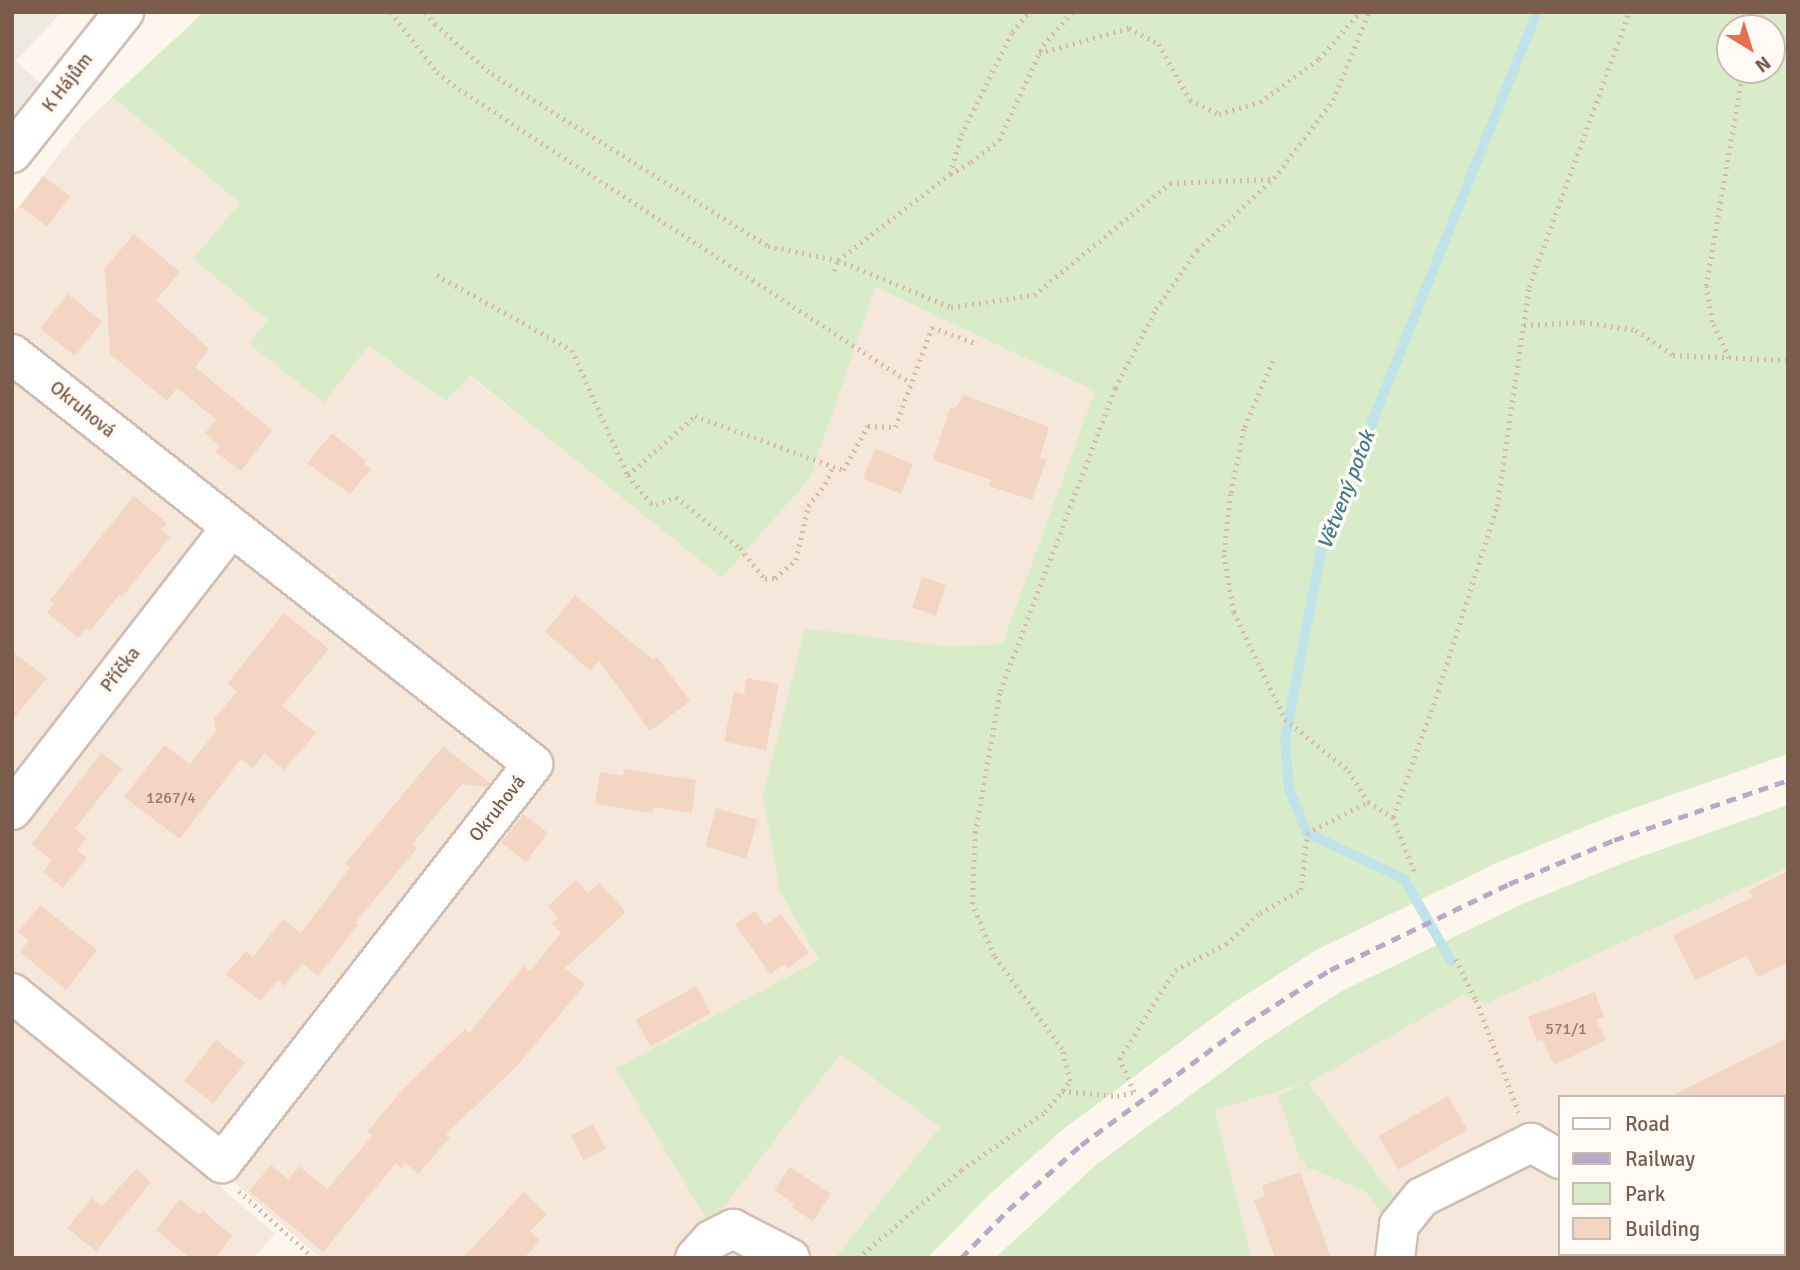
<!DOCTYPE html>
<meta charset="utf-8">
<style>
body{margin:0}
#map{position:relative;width:1800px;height:1270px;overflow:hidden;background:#fdf6ec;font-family:Signika,sans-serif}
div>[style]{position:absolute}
.residential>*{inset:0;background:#f5e8da}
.industrial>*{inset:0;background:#efe9e4}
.green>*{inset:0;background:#d8ecc9}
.stream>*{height:10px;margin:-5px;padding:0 5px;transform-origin:5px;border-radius:5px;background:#bfe3e8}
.building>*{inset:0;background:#f3d5c3;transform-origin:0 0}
.path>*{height:4.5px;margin-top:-2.25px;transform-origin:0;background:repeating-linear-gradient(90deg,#d9b8a5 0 2px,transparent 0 7px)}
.roads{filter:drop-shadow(2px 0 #d1beb0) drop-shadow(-2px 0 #d1beb0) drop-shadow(0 2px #d1beb0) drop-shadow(0 -2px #d1beb0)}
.minor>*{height:38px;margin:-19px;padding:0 19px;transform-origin:19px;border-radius:19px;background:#fff}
.rail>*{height:5px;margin-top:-2.5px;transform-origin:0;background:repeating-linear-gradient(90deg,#b9a8c9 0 10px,transparent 0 17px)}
span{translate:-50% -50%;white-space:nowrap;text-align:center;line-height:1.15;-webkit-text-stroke:7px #fffaf3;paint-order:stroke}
.number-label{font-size:16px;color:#987a6a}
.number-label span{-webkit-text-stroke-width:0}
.street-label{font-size:19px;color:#7a5c4d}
.water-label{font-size:21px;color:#437c86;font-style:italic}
.frame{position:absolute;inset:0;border:14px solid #7a5c4d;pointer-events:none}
.legend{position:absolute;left:1558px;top:1095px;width:228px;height:161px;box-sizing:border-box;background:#fffaf3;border:2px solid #cabbb1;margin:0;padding:9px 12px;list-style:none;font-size:21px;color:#7a5c4d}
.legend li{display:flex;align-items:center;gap:14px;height:35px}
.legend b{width:35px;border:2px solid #cabbb1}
.north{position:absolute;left:1716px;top:14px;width:70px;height:70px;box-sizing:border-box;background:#fffaf3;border:2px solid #cabbb1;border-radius:50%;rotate:142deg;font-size:19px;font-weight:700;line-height:28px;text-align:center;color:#7a5c4d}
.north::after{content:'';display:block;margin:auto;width:24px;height:32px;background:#e76f51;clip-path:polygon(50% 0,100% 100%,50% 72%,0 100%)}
</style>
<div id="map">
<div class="residential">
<div style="clip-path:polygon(112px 97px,240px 203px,268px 320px,248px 343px,368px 346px,446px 401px,470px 376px,722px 577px,810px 478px,876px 286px,1095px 391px,1002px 644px,945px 646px,805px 628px,780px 892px,819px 960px,616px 1068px,840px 1054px,940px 1127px,835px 1258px,320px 1258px,227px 1176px,12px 975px,12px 215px,82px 126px)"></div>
<div style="clip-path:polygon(evenodd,1788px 868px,1788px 1258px,1252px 1258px,1215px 1110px,1307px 1083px,1463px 995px,1658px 925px,1788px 868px,1560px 1097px,1784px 1097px,1784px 1254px,1560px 1254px,1560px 1097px)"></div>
<div style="clip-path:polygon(12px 1008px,203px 1159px,224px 1190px,275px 1234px,254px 1258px,12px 1258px)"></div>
</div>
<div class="industrial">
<div style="clip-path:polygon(12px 12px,62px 12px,16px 61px,40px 83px,12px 118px)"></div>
</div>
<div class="green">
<div style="clip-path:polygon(evenodd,204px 12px,1788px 12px,1788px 754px,1606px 818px,1499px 862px,1318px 949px,1233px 1003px,1066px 1127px,992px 1192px,927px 1258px,835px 1258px,940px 1127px,840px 1054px,710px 1225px,616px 1068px,819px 960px,780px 892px,763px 795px,805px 628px,945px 646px,1002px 644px,1095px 391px,876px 287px,810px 478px,722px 578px,471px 376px,446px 401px,368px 346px,324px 403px,248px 343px,268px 320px,193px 259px,240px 203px,112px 97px,204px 12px,1730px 28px,1772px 28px,1772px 70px,1730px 70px,1730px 28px)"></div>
<div style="clip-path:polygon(1788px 805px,1788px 868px,1487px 1003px,1463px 995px,1308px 1083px,1394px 1197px,1383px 1214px,1365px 1191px,1313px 1169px,1308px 1170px,1305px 1161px,1301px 1162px,1278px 1096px,1303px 1084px,1215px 1110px,1252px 1258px,995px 1258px,1097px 1164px,1260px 1044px,1342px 991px,1518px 906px,1623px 863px)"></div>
</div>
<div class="stream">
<div style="left:1451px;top:961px;width:95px;rotate:-119.8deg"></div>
<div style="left:1404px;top:879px;width:107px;rotate:-154.6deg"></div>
<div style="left:1307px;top:833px;width:48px;rotate:-112.2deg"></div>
<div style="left:1289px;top:789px;width:50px;rotate:-94.6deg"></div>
<div style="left:1285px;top:739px;width:196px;rotate:-79.1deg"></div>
<div style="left:1322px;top:547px;width:577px;rotate:-68.11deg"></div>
</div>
<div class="building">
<div style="left:43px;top:176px;width:34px;height:38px;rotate:37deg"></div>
<div style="clip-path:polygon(134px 234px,180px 272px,156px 300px,209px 349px,195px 367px,272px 430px,241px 471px,216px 452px,220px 446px,205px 433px,216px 419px,177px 388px,167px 401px,110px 354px,105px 268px)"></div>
<div style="left:68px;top:294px;width:44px;height:44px;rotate:39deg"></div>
<div style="clip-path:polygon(964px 395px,1049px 427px,1040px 458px,1046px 460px,1032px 500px,989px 486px,991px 480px,933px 460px,950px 408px,954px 409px)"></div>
<div style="clip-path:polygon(332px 433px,365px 460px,364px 463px,371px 469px,350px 494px,307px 463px)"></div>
<div style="left:875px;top:449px;width:41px;height:32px;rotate:22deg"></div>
<div style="clip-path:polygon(134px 496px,167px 523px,161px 530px,170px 537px,122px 597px,119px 595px,90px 631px,86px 628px,78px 637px,47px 613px,54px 603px,50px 600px)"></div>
<div style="left:922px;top:577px;width:25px;height:32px;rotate:18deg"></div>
<div style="clip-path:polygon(575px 595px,653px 660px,657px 657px,690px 701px,650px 731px,599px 661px,591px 671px,545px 632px)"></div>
<div style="clip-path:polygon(284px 613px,329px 649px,282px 706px,316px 733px,284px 770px,264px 753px,253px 768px,241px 759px,180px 839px,124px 797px,164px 745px,190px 764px,216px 731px,214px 719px,237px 691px,227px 684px)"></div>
<div style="clip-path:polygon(12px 651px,47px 678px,12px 720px)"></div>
<div style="clip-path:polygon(747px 678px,779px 684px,766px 750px,724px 742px,734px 692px,744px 694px)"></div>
<div style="clip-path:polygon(443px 746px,490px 783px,487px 787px,462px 784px,412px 844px,417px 848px,355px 923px,358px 925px,318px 976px,302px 963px,285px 986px,278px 980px,260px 1001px,226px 974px,246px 951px,253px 957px,283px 919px,301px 933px,350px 867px,345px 864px)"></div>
<div style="clip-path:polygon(101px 753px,122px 769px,75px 829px,86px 838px,77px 850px,87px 858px,63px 888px,43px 872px,52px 860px,32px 844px)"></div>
<div style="clip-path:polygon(624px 769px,696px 780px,692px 813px,653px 807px,652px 813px,595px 804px,600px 772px,623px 776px)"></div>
<div style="left:716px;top:808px;width:43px;height:40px;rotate:16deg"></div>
<div style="left:523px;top:814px;width:31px;height:36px;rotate:37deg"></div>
<div style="clip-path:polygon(1788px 871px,1788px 962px,1758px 977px,1747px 956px,1695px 980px,1673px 935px,1753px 897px,1749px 890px)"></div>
<div style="clip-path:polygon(576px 880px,588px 893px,599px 883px,626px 912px,565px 968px,585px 984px,518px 1065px,446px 1134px,450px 1138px,418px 1174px,405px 1163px,401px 1168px,396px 1163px,323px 1252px,249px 1191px,271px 1165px,288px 1179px,299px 1166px,327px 1189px,373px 1135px,368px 1131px,404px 1088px,465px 1029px,469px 1033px,524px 966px,530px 971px,561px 933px,552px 923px,558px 918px,548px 906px)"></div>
<div style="clip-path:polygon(40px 905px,97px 950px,66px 990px,20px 952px,29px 940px,18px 932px)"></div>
<div style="clip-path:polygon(755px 911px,765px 925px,781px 914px,809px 953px,788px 968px,785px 964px,770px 974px,735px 924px)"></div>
<div style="left:696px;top:986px;width:31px;height:69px;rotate:61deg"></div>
<div style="clip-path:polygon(1595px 992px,1604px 1017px,1596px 1020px,1606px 1040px,1554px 1065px,1542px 1040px,1537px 1041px,1528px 1017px)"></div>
<div style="clip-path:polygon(1788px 1038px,1788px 1097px,1669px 1097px,1749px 1057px)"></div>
<div style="left:216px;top:1040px;width:37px;height:52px;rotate:38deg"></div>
<div style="left:1448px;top:1096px;width:39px;height:80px;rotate:60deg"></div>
<div style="left:593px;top:1124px;width:28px;height:25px;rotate:63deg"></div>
<div style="clip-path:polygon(790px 1167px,831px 1194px,813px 1221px,792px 1208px,794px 1204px,774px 1190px)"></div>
<div style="clip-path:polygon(136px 1169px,151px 1182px,96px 1251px,67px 1228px,92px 1198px,102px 1206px)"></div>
<div style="clip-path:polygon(1300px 1172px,1331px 1258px,1275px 1258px,1254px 1200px,1265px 1196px,1262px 1186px)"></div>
<div style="clip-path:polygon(524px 1192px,547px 1214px,530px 1231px,540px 1241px,524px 1258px,463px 1258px)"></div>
<div style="clip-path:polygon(180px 1199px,199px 1215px,203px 1211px,232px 1236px,215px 1258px,190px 1258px,156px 1230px)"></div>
</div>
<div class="path">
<div style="left:391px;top:12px;width:76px;rotate:52.5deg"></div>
<div style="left:437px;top:72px;width:28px;rotate:38deg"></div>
<div style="left:459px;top:89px;width:539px;rotate:33.04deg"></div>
<div style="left:426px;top:12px;width:15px;rotate:53deg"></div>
<div style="left:435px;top:24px;width:76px;rotate:41.3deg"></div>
<div style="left:492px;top:74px;width:325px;rotate:31.9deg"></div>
<div style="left:768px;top:246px;width:71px;rotate:11.3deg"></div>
<div style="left:838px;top:260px;width:141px;rotate:-37.5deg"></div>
<div style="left:950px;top:174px;width:41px;rotate:-74.2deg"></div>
<div style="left:961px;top:135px;width:115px;rotate:-63.7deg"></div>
<div style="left:1012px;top:32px;width:26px;rotate:-50deg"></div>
<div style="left:1737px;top:12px;width:17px;rotate:66deg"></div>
<div style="left:1039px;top:53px;width:93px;rotate:-15.5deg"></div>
<div style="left:1129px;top:28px;width:34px;rotate:28deg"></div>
<div style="left:1159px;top:44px;width:64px;rotate:61deg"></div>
<div style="left:1190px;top:100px;width:32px;rotate:26deg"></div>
<div style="left:1219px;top:114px;width:43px;rotate:-16.3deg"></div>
<div style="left:1260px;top:102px;width:73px;rotate:-36.1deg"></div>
<div style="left:1319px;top:59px;width:62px;rotate:-48.9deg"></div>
<div style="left:950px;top:174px;width:24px;rotate:-30deg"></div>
<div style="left:971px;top:162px;width:36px;rotate:-38deg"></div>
<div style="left:999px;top:140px;width:105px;rotate:-65.1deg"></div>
<div style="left:1043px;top:45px;width:44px;rotate:-48.7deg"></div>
<div style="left:834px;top:271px;width:12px;rotate:-70deg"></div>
<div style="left:838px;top:260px;width:122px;rotate:22.6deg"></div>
<div style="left:951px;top:307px;width:84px;rotate:-8.2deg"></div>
<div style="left:1034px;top:295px;width:176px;rotate:-39.5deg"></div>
<div style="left:1170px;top:183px;width:102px;rotate:-2.2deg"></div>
<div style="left:437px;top:275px;width:154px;rotate:29.1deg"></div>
<div style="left:572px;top:350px;width:137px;rotate:65.9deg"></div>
<div style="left:628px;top:475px;width:89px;rotate:-41.4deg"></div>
<div style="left:695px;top:416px;width:158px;rotate:20deg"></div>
<div style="left:843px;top:470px;width:51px;rotate:-60.4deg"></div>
<div style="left:868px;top:426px;width:27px;rotate:2deg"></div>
<div style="left:895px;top:427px;width:107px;rotate:-69.7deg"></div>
<div style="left:932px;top:327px;width:49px;rotate:20.3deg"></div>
<div style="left:1524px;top:325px;width:59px;rotate:-2.9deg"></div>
<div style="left:1583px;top:322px;width:54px;rotate:8.6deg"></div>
<div style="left:1636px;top:330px;width:45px;rotate:34deg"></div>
<div style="left:1673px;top:355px;width:115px;rotate:2.5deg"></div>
<div style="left:1729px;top:358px;width:40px;rotate:-115deg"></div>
<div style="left:1712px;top:322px;width:36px;rotate:-99deg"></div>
<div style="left:1706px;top:286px;width:219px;rotate:-80.3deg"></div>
<div style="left:1273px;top:361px;width:74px;rotate:113.1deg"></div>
<div style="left:1244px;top:429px;width:66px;rotate:101.3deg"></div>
<div style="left:1231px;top:494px;width:61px;rotate:96.5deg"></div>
<div style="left:1224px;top:555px;width:58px;rotate:80deg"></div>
<div style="left:1234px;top:612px;width:119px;rotate:64.5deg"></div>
<div style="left:1285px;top:719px;width:82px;rotate:39.1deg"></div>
<div style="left:1349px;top:771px;width:36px;rotate:58deg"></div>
<div style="left:1368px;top:802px;width:29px;rotate:31deg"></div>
<div style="left:1393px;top:817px;width:59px;rotate:68.2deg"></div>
<div style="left:628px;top:475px;width:36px;rotate:51deg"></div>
<div style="left:651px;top:503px;width:5px;rotate:22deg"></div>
<div style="left:656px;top:505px;width:22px;rotate:-22deg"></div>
<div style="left:676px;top:497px;width:82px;rotate:38.6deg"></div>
<div style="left:740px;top:548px;width:40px;rotate:51deg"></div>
<div style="left:765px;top:579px;width:10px;rotate:-6deg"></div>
<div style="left:775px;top:578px;width:28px;rotate:-41deg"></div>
<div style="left:796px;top:560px;width:55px;rotate:-77.5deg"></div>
<div style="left:808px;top:506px;width:28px;rotate:-52deg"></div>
<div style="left:825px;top:484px;width:19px;rotate:-65deg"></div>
<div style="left:1393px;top:817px;width:134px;rotate:-70.3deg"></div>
<div style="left:1438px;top:691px;width:194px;rotate:-72.3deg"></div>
<div style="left:1497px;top:506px;width:221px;rotate:-81.7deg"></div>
<div style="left:1529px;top:287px;width:293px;rotate:-70deg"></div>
<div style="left:1456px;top:959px;width:46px;rotate:64deg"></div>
<div style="left:1476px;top:1000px;width:120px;rotate:69deg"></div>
<div style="left:1062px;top:1091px;width:55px;rotate:5.2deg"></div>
<div style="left:1117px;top:1096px;width:17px;rotate:-13deg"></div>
<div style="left:1134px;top:1092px;width:36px;rotate:-114deg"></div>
<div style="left:1119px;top:1059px;width:105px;rotate:-57.8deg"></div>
<div style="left:1175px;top:970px;width:57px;rotate:-27deg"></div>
<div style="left:1226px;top:944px;width:46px;rotate:-42.4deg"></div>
<div style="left:1260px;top:913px;width:47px;rotate:-29.3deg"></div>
<div style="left:1301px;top:890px;width:57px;rotate:-84deg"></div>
<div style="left:1307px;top:833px;width:68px;rotate:-26.9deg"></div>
<div style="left:239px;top:1191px;width:101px;rotate:41.8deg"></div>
<div style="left:858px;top:1258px;width:135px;rotate:-40.5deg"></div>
<div style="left:961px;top:1170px;width:102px;rotate:-34.6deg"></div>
<div style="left:1045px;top:1112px;width:40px;rotate:-51deg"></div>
<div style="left:1070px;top:1081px;width:33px;rotate:-104deg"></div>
<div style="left:1062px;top:1049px;width:115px;rotate:-126.2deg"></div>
<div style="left:994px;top:956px;width:56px;rotate:-112.9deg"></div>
<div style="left:972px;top:904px;width:71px;rotate:-87.6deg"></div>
<div style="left:975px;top:833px;width:144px;rotate:-80deg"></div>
<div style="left:1000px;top:691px;width:324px;rotate:-69.2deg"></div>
<div style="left:1115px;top:388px;width:89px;rotate:-62.6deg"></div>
<div style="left:1156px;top:309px;width:72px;rotate:-55.2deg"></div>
<div style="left:1197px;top:250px;width:105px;rotate:-43.1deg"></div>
<div style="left:1274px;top:178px;width:98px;rotate:-52.9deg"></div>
<div style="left:1333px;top:100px;width:95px;rotate:-67.8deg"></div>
</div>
<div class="roads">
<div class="minor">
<div style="left:12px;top:153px;width:180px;rotate:-51.5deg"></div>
<div style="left:12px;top:354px;width:663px;rotate:38.2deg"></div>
<div style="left:533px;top:764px;width:506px;rotate:127.93deg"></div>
<div style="left:222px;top:1163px;width:270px;rotate:-141deg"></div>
<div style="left:12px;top:810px;width:356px;rotate:-52.2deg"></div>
<div style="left:1784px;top:1174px;width:4px;rotate:-27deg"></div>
<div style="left:1719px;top:1254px;width:6px;rotate:39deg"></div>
<div style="left:695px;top:1258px;width:24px;rotate:-48deg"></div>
<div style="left:711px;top:1240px;width:25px;rotate:-27deg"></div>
<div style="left:733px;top:1229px;width:64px;rotate:27deg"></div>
<div style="left:1395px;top:1258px;width:33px;rotate:-83deg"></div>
<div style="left:1399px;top:1225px;width:36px;rotate:-51deg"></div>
<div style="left:1422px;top:1197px;width:122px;rotate:-26.4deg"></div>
<div style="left:1531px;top:1143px;width:33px;rotate:29deg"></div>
</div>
</div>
<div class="rail">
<div style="left:961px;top:1258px;width:67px;rotate:-45.6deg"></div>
<div style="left:1008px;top:1210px;width:98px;rotate:-41.7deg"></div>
<div style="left:1081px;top:1145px;width:206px;rotate:-36.3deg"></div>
<div style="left:1247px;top:1023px;width:98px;rotate:-32.6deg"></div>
<div style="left:1330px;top:970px;width:199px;rotate:-25.7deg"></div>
<div style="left:1509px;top:884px;width:114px;rotate:-22.7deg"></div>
<div style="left:1614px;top:840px;width:184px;rotate:-19deg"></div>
</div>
<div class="number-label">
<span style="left:171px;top:798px">1267/4</span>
<span style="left:1566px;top:1029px">571/1</span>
</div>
<div class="street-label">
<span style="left:68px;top:83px;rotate:-52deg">K Hájům</span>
<span style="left:82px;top:410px;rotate:39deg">Okruhová</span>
<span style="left:121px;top:670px;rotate:-52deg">Příčka</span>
<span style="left:498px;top:809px;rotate:-52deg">Okruhová</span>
</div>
<div class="water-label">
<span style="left:1346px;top:490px;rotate:-69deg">Větvený potok</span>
</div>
<div class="frame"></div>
<ul class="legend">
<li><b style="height:9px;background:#fff"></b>Road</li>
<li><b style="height:9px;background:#b9a8c9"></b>Railway</li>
<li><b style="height:19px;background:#d8ecc9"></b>Park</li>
<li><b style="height:19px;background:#f3d5c3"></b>Building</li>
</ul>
<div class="north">N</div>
</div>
